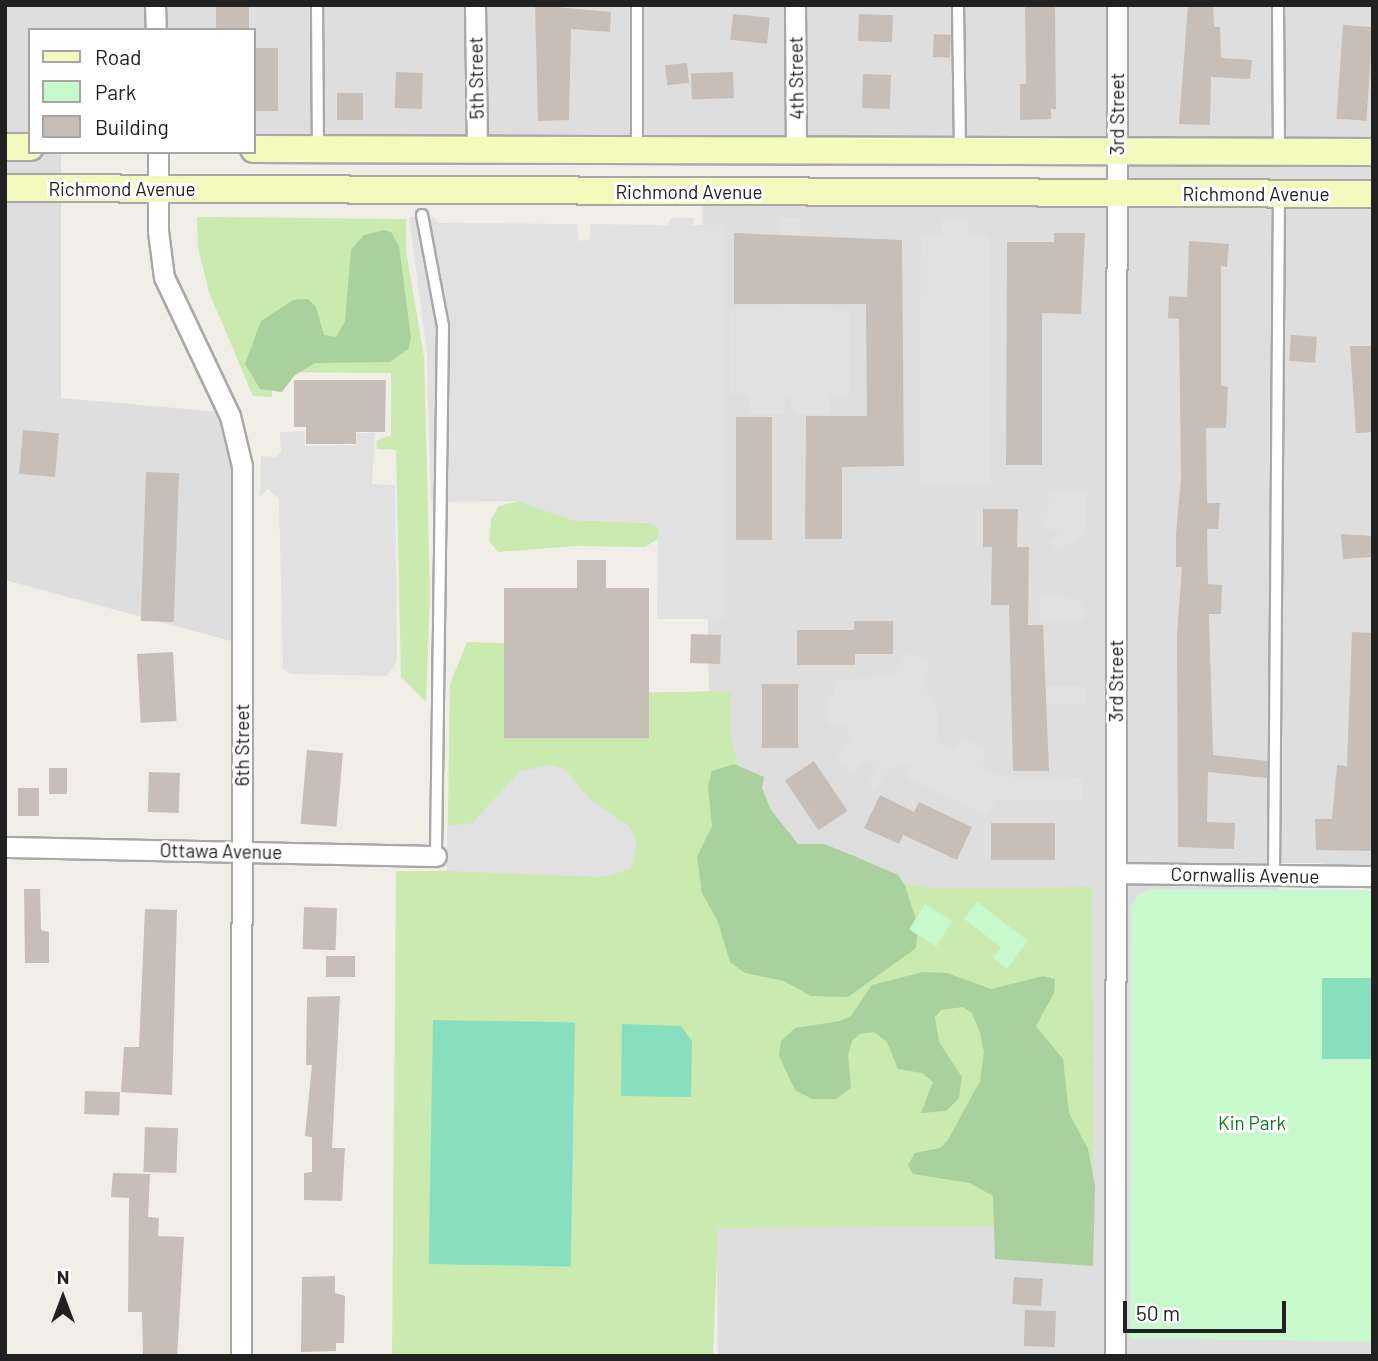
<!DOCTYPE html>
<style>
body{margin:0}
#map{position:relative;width:1378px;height:1361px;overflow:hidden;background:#f1eee8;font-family:Barlow,sans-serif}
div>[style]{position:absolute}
.residential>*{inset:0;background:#dfdede}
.grass>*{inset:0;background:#caeaaf}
.forest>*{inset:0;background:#aad09d}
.park>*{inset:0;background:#c7f9cd;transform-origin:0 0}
.pitch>*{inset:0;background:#87dfc0;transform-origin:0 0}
.parking>*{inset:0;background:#e1e1e1;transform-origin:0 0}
.building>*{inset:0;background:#c6beb7;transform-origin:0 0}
.roads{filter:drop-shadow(2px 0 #a8a8a8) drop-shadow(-2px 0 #a8a8a8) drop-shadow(0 2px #a8a8a8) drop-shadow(0 -2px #a8a8a8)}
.service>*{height:10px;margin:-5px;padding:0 5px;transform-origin:5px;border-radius:5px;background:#fff}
.minor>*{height:19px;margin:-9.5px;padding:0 9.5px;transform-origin:9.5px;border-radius:9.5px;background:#fff}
.secondary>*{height:26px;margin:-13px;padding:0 13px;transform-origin:13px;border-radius:13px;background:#f4f9be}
span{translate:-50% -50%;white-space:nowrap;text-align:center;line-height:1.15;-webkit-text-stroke:6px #fff;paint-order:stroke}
.street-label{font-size:19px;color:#212121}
.park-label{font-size:19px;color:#0d811b}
.frame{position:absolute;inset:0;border:7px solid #212121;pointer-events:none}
.legend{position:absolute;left:28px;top:28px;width:228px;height:126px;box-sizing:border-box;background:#fff;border:2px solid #a6a6a6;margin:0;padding:9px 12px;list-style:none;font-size:21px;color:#212121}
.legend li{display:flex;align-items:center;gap:14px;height:35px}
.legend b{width:35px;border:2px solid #a6a6a6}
.north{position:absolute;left:28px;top:1263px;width:70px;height:70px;-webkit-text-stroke:5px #fff;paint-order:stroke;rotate:0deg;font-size:19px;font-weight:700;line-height:28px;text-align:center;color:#212121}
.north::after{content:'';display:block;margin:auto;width:24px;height:32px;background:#212121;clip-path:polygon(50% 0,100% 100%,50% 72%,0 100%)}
.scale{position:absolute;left:1123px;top:1301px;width:163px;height:32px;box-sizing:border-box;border:4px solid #212121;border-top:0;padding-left:9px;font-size:21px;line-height:24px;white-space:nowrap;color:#212121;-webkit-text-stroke:5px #fff;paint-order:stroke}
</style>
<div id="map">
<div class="residential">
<div style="clip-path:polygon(5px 5px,1373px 5px,1373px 880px,1321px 863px,1278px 863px,1280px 1306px,1373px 1307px,1373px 1356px,718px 1356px,702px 193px,1110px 182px,1114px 146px,254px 140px,254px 30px,30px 30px,30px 152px,61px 152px,61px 398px,232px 413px,242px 644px,5px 580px)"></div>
</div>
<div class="grass">
<div style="clip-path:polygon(197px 217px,406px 219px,406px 251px,424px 357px,430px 593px,426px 702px,401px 677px,396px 450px,377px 449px,376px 441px,391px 435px,391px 373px,272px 372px,272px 397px,253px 396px,209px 292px,198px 247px)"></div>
<div style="clip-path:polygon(519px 501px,572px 520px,651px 523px,658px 528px,658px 539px,645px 547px,576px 546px,498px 552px,489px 541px,491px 519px,499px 506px)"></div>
<div style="clip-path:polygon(467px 642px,504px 643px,504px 695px,731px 691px,730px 735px,741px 775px,773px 834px,864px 876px,930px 888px,1092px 887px,1094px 1225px,718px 1228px,713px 1356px,392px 1356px,396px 871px,447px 871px,450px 684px)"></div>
</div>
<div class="forest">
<div style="clip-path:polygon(384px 230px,391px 232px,399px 246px,411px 338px,408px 349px,390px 362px,315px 363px,295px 375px,282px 392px,260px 389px,245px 364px,261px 321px,293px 300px,308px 299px,316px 307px,324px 335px,336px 337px,345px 321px,351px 250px,364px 235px)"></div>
<div style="clip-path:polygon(734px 764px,764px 777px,762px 788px,771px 810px,798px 844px,824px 844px,852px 855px,898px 875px,905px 886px,918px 926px,916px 948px,848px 997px,811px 996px,784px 981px,745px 973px,730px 962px,718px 922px,702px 893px,697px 857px,712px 826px,708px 786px,712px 771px)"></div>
<div style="clip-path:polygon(923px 972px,947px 973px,991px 989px,1043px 976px,1055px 979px,1054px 993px,1036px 1026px,1063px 1059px,1069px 1113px,1088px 1149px,1095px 1186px,1093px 1266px,995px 1259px,993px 1196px,970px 1183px,913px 1174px,908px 1165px,915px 1153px,940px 1148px,948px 1140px,980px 1081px,984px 1052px,980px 1033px,972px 1013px,963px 1007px,941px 1010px,935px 1017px,939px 1042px,962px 1077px,959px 1098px,946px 1111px,921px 1113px,933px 1082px,922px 1073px,898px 1069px,887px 1042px,874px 1032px,860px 1034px,852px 1041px,848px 1056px,851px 1088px,836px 1099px,812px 1099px,795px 1090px,779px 1056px,781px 1041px,795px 1028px,840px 1021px,851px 1016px,872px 985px)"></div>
</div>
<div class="park">
<div style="clip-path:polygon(1151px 889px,1373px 890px,1373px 1342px,1130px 1338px,1131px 908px,1138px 894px)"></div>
<div style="clip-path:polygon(977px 902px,1028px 941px,1007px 969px,993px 958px,1001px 947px,964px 919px)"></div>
<div style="left:925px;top:904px;width:32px;height:30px;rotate:32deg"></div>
</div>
<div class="pitch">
<div style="left:1373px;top:978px;width:81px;height:51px;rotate:90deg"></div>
<div style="left:433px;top:1020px;width:142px;height:244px;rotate:1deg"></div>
<div style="clip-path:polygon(622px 1024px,681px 1026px,692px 1041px,691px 1097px,621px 1096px)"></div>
</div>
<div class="parking">
<div style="clip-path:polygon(409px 217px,434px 217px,438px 223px,577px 224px,579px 241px,589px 239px,590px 224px,668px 225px,670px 218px,694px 218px,693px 225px,725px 225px,724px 619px,657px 619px,658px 528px,651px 523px,572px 520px,519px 501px,431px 502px,427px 353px)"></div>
<div style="clip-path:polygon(780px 218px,800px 218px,800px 307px,850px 310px,850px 395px,830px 395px,830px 414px,794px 414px,791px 394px,785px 397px,785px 414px,749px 414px,749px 395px,729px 394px,729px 309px,780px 306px)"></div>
<div style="clip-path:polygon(941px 219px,968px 220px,968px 233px,989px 237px,990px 484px,920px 484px,921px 236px,941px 234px)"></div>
<div style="clip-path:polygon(304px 431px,305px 446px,356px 445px,357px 433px,375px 433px,372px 484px,395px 485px,397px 661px,387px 676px,291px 674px,283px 669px,279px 499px,268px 489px,260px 497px,261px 456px,275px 457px,281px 452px,280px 432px)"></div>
<div style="clip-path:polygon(1050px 492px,1086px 492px,1085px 533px,1057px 552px,1050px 543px,1059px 532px,1046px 529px,1039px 517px,1048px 508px)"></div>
<div style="clip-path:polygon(1040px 595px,1064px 596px,1084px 603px,1084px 621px,1040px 621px)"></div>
<div style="clip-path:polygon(907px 652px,931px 663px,922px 684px,938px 709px,937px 739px,947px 749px,957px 750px,962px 738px,987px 749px,982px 767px,1004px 777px,1083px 778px,1083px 801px,996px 800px,986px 815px,907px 778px,908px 764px,889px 770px,874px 790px,867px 784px,876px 771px,872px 762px,863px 761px,853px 774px,836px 760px,851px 737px,845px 725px,828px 724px,828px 698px,834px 694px,835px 681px,892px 675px)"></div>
<div style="left:1046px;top:686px;width:39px;height:18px"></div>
<div style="clip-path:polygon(550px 765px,565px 769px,590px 799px,630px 827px,637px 844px,630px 869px,603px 877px,447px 871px,447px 826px,472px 823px,520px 771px)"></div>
</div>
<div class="building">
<div style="left:216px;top:5px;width:33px;height:25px"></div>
<div style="clip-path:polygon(535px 5px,611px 12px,610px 32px,571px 29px,569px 120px,538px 121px)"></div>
<div style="clip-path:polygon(1025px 5px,1055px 5px,1056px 109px,1051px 109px,1051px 119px,1020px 120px,1020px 84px,1026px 84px)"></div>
<div style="clip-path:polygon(1188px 5px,1213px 5px,1214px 27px,1220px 27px,1221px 58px,1252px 60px,1250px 79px,1211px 77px,1210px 125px,1179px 124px)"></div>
<div style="left:733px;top:14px;width:37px;height:26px;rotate:6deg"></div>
<div style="left:859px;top:14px;width:34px;height:27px;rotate:2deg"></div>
<div style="left:1343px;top:25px;width:30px;height:94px;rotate:4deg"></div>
<div style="left:934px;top:34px;width:17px;height:23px;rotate:3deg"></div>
<div style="left:254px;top:48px;width:24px;height:63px"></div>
<div style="left:687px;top:63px;width:20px;height:22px;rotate:84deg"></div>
<div style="left:396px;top:72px;width:27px;height:36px;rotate:2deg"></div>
<div style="left:733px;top:72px;width:26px;height:42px;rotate:88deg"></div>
<div style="left:863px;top:74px;width:28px;height:34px;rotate:2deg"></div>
<div style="left:337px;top:93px;width:26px;height:27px"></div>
<div style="clip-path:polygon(734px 233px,902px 240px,904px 466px,842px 467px,842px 539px,805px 539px,806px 416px,867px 416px,866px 304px,734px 304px)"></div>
<div style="clip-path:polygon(1054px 233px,1085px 233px,1081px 314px,1042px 313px,1042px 465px,1006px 465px,1007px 242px,1054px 242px)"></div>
<div style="clip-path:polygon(1189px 241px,1229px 244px,1227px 267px,1221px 266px,1221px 386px,1228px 387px,1226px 428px,1206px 428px,1207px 503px,1220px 503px,1218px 529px,1207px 529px,1208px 584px,1222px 585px,1221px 614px,1209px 614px,1213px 755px,1267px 761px,1267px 778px,1208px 772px,1207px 822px,1235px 823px,1234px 849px,1178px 847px,1177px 635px,1182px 567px,1176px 567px,1176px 535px,1181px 477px,1179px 319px,1168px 318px,1169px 296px,1187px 297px)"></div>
<div style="left:1291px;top:335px;width:26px;height:26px;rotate:4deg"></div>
<div style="clip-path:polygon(1350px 346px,1373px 346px,1373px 432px,1356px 433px)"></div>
<div style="clip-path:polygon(294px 380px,386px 380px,385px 432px,356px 432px,356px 444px,306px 444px,306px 427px,294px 427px)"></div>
<div style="left:736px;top:417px;width:36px;height:123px"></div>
<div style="left:23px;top:430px;width:36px;height:44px;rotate:5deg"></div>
<div style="left:146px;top:472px;width:33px;height:149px;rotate:2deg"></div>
<div style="clip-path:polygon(983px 509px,1018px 509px,1017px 547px,1029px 547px,1028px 625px,1043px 625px,1049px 771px,1013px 771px,1009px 605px,991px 605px,992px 547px,983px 547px)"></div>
<div style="clip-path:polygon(1341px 534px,1373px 536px,1373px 557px,1343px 559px)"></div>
<div style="clip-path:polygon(577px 560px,606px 560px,606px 588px,649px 588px,649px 738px,504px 738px,504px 588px,577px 588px)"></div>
<div style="clip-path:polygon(854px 621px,893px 621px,893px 654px,855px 654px,855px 665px,797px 665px,797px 630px,854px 630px)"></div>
<div style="clip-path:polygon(1352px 632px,1373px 633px,1373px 851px,1316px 850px,1315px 819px,1332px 819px,1337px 765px,1347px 766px)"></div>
<div style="left:691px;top:634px;width:30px;height:29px;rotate:2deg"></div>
<div style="left:173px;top:652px;width:69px;height:36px;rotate:87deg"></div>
<div style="left:762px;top:684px;width:36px;height:64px"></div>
<div style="left:307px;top:750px;width:36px;height:74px;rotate:5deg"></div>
<div style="left:814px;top:761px;width:60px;height:35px;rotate:56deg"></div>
<div style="left:49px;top:768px;width:18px;height:26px"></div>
<div style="left:149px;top:772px;width:31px;height:40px;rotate:2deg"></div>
<div style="left:18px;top:788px;width:21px;height:28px"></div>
<div style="clip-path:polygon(880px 795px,914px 812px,919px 802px,972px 827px,957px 860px,903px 835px,899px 844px,864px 828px)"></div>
<div style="left:991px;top:823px;width:64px;height:37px"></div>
<div style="clip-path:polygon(24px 889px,40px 889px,41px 930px,49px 932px,49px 963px,25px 963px)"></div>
<div style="left:304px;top:907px;width:33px;height:42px;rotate:2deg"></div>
<div style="clip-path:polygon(145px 909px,177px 910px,172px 1095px,121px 1092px,124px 1047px,139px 1047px)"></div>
<div style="left:326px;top:956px;width:29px;height:21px"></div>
<div style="clip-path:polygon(340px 996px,332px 1148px,345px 1148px,342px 1201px,304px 1200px,304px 1173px,312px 1172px,312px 1137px,305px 1136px,312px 1065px,306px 1065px,307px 997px)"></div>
<div style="left:85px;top:1091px;width:35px;height:23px;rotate:2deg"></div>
<div style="left:145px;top:1127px;width:33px;height:45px;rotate:2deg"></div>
<div style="clip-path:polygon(113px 1173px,150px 1174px,148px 1217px,159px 1218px,158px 1236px,184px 1237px,177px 1356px,143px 1356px,142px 1312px,128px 1312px,129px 1198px,111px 1197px)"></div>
<div style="clip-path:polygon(335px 1276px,335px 1293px,345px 1296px,344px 1343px,336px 1343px,336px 1351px,301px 1352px,302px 1277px)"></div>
<div style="left:1014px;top:1277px;width:29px;height:27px;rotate:4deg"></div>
<div style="left:1025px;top:1310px;width:31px;height:36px;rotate:2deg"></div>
</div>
<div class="roads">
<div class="service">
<div style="left:317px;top:5px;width:144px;rotate:89.6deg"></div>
<div style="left:637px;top:5px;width:143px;rotate:90deg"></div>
<div style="left:958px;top:5px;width:144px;rotate:89.2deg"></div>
<div style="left:1278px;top:5px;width:147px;rotate:89.6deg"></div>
<div style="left:422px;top:215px;width:113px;rotate:79.3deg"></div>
<div style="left:443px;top:326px;width:530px;rotate:90.76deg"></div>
<div style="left:1274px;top:875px;width:680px;rotate:-89.58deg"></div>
</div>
<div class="minor">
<div style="left:155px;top:5px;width:25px;rotate:88deg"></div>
<div style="left:475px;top:5px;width:145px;rotate:89.2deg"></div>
<div style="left:795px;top:5px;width:146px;rotate:89.6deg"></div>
<div style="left:158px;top:152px;width:79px;rotate:90deg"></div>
<div style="left:158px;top:231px;width:46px;rotate:82.6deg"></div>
<div style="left:164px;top:277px;width:154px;rotate:64.6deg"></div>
<div style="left:230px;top:416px;width:51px;rotate:76.5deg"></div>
<div style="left:242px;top:466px;width:890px;rotate:90.06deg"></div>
<div style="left:5px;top:847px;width:431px;rotate:1.2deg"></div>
<div style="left:1118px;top:873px;width:255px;rotate:0.7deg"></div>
<div style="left:1115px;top:1356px;width:1351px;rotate:-89.92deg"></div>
</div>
<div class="secondary">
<div style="left:5px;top:147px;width:25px"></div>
<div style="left:254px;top:149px;width:1119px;rotate:0.15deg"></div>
<div style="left:5px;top:188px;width:1368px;rotate:0.25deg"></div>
</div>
</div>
<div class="street-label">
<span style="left:476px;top:78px;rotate:-91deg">5th Street</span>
<span style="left:796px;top:78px;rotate:-91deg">4th Street</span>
<span style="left:1117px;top:114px;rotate:-90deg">3rd Street</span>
<span style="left:122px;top:189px">Richmond Avenue</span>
<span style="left:689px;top:192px">Richmond Avenue</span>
<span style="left:1256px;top:194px">Richmond Avenue</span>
<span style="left:1116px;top:681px;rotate:-90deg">3rd Street</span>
<span style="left:242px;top:745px;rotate:-90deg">6th Street</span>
<span style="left:221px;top:851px;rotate:1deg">Ottawa Avenue</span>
<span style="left:1245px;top:875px;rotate:1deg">Cornwallis Avenue</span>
</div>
<div class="park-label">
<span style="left:1252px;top:1123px">Kin Park</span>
</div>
<div class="frame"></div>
<ul class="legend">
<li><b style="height:9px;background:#f4f9be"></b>Road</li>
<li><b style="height:19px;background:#c7f9cd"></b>Park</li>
<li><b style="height:19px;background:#c6beb7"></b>Building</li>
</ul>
<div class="north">N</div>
<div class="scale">50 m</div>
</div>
